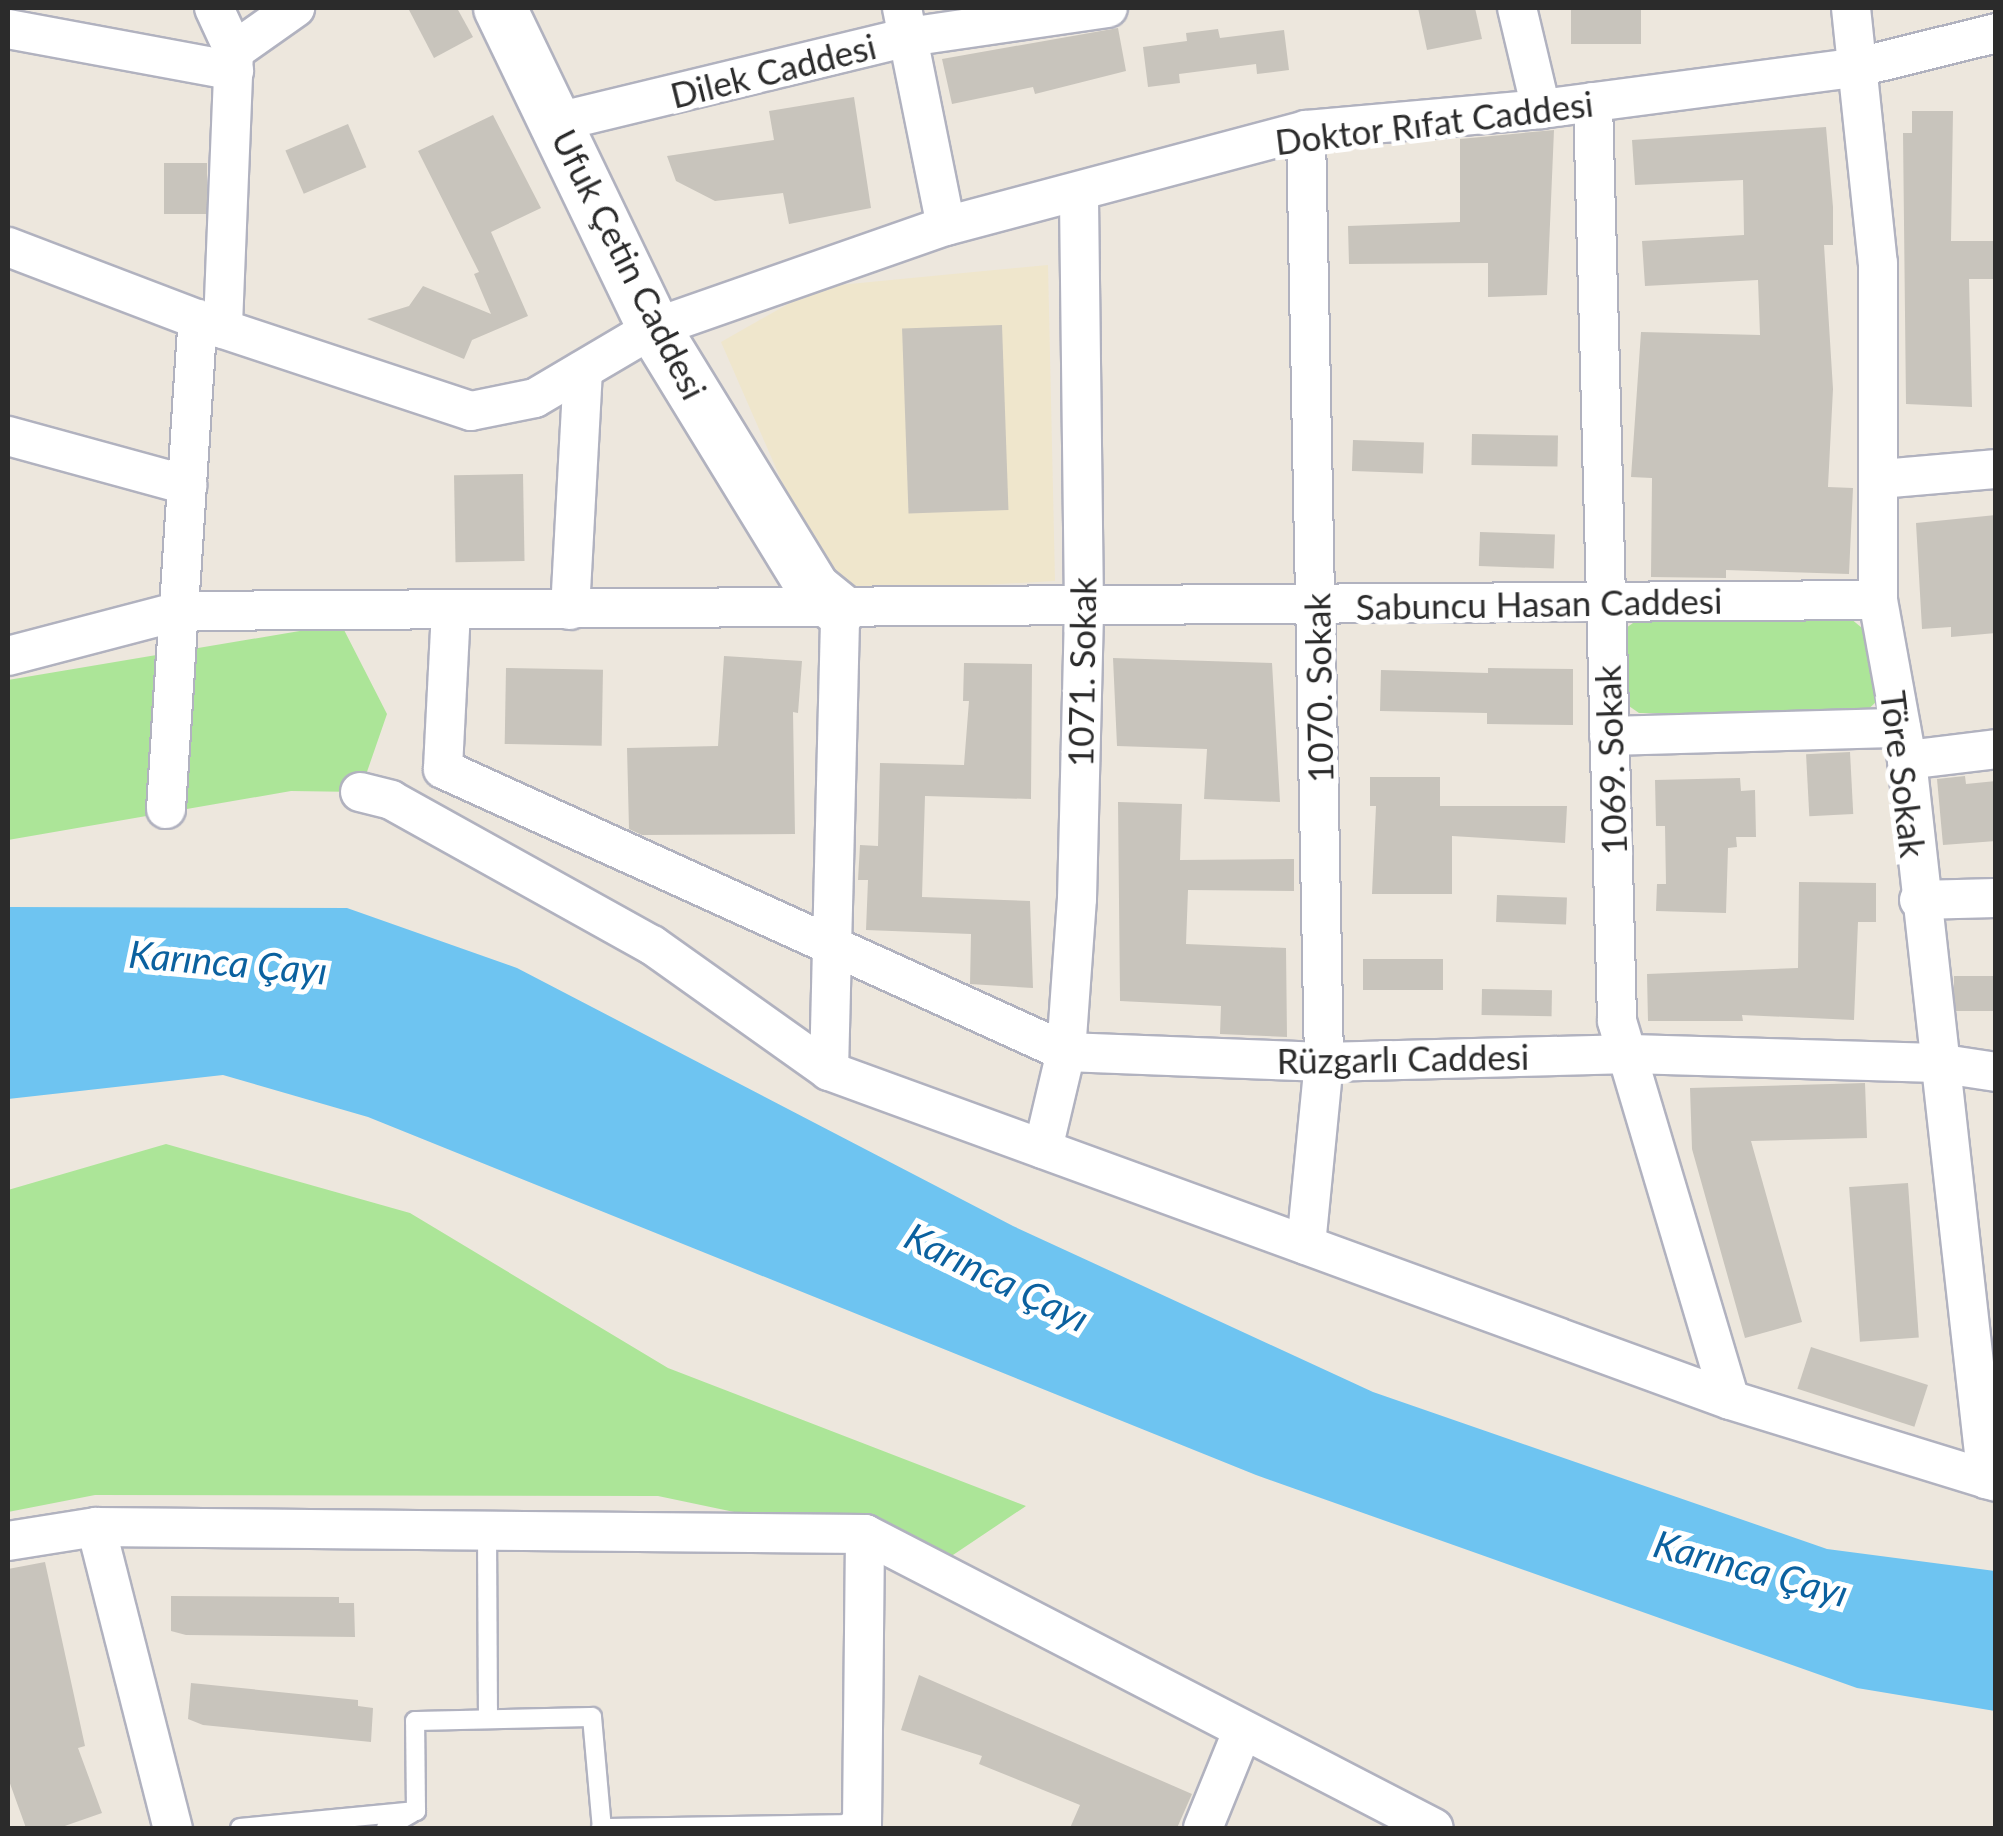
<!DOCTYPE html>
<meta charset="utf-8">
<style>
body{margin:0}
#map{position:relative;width:2003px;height:1836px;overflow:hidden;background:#ede7dd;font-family:Lato,sans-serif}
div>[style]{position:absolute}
.education>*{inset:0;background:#efe6cc}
.green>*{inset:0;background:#ace598}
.water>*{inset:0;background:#6ec4f1}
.building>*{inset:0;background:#c8c4bc;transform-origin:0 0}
.roads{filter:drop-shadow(2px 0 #b1b2bf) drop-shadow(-2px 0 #b1b2bf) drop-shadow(0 2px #b1b2bf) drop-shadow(0 -2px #b1b2bf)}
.lane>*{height:18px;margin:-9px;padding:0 9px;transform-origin:9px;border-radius:9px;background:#fff}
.street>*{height:38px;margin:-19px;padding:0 19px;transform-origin:19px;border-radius:19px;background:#fff}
.secondary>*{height:52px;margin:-26px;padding:0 26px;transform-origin:26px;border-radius:26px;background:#fff}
span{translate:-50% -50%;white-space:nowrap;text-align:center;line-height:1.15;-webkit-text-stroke:10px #fff;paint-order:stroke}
.street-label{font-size:35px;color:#2b2b2b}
.water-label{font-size:38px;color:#0b619f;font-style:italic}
.frame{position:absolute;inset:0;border:10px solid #2b2b2b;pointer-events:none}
</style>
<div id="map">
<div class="education">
<div style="clip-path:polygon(1048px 265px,1055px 581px,862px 592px,827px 585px,721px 342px,818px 287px)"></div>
</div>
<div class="green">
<div style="clip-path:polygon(1640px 618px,1850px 618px,1874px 638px,1877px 701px,1861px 716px,1639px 713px,1626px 704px,1619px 633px)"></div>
<div style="clip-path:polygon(341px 624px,387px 714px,360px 792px,291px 791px,8px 840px,8px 680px)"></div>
<div style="clip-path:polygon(166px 1144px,410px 1213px,668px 1368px,1026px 1506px,950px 1557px,658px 1496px,95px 1495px,8px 1512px,8px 1190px)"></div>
</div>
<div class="water">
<div style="clip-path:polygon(8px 907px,347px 908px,517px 968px,1013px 1226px,1373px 1392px,1827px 1549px,1995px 1571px,1995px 1711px,1857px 1688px,1256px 1475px,368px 1117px,223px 1075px,8px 1099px)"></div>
</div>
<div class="building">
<div style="clip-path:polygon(408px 8px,457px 8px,473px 37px,434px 58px)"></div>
<div style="clip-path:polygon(1418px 8px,1475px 8px,1482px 39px,1427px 50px)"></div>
<div style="left:1571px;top:8px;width:70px;height:36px"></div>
<div style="clip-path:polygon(1118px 28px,1126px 71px,1035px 94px,1033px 87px,952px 104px,942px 59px)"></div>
<div style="clip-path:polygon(1218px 29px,1220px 38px,1284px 30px,1289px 70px,1257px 74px,1256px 64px,1179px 74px,1180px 83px,1148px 87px,1143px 47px,1187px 41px,1186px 33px)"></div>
<div style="clip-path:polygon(854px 97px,871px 208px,789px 224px,783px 193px,715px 201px,676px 181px,667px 156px,774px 140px,769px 111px)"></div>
<div style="clip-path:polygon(1912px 111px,1953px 111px,1951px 241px,1996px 241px,1996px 279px,1969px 279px,1972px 407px,1906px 404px,1903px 133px,1912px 133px)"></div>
<div style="clip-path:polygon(493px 115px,541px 208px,491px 232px,528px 316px,472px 340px,464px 359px,367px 319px,409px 306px,423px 286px,491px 314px,474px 274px,479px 272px,418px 151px)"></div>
<div style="left:348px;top:124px;width:47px;height:68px;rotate:67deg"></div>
<div style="clip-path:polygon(1826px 127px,1833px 207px,1833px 245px,1824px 245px,1833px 389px,1828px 487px,1853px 488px,1849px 574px,1726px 570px,1726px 578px,1651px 577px,1652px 478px,1631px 477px,1641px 332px,1760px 335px,1758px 280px,1645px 286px,1642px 241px,1744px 235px,1743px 180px,1635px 185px,1632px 140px)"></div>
<div style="clip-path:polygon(1554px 130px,1547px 295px,1488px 297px,1488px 263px,1349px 264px,1348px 226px,1460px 222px,1460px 139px)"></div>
<div style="left:164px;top:163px;width:43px;height:51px"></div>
<div style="left:1002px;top:325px;width:185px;height:100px;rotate:88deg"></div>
<div style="left:1472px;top:434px;width:86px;height:31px;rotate:1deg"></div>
<div style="left:1353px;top:440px;width:71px;height:31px;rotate:2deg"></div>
<div style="left:523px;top:474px;width:87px;height:69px;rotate:89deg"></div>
<div style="clip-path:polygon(1996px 515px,1996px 633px,1951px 637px,1951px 627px,1922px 629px,1916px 523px)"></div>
<div style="left:1480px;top:532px;width:75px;height:34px;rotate:2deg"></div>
<div style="clip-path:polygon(724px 656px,802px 661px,798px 713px,793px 712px,795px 834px,642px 835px,629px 829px,627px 748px,718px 746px)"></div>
<div style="clip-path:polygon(1113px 658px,1272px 663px,1280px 802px,1204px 799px,1207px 749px,1117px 746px)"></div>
<div style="clip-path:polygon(964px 663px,1032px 664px,1031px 799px,925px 796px,922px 897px,1030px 901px,1033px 988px,970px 984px,971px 934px,866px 930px,868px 880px,858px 880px,860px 845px,878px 846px,880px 763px,964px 765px,969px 701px,963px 701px)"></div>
<div style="left:506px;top:668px;width:97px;height:76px;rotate:1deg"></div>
<div style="clip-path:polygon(1488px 668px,1573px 669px,1573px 725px,1487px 724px,1487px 713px,1380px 711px,1381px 670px,1488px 673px)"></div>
<div style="left:1850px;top:752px;width:62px;height:44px;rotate:87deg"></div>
<div style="clip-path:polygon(1965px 776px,1966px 784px,1996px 781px,1996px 841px,1943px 845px,1937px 779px)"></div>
<div style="clip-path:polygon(1370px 777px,1440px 777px,1440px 806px,1567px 806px,1565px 843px,1452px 836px,1452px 894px,1372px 894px,1376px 806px,1370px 806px)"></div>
<div style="clip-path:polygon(1740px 778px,1741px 791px,1755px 790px,1756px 837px,1736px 837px,1737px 847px,1728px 848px,1726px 913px,1656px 911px,1657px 884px,1666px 884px,1665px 826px,1656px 826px,1655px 780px)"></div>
<div style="clip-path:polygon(1118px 802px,1182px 804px,1180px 860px,1294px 859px,1294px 891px,1188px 890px,1186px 944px,1286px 948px,1287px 1037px,1220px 1034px,1221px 1006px,1120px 1001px)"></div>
<div style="clip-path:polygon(1799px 882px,1876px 883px,1876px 922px,1858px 922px,1854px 1020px,1742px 1015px,1743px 1021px,1648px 1021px,1647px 974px,1798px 968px)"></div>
<div style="left:1497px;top:895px;width:70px;height:27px;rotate:2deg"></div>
<div style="left:1363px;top:959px;width:80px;height:31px"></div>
<div style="left:1996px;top:976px;width:35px;height:42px;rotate:90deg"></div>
<div style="left:1482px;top:989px;width:70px;height:26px;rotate:1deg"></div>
<div style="clip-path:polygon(1865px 1083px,1867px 1138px,1751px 1141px,1802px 1322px,1745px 1338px,1692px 1149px,1690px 1088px)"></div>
<div style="left:1908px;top:1183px;width:155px;height:59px;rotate:86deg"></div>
<div style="left:1811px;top:1347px;width:123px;height:44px;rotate:18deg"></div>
<div style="clip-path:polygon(45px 1562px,85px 1746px,78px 1748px,102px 1813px,59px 1828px,26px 1828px,8px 1778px,8px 1569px)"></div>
<div style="clip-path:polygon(171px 1596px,339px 1597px,339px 1603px,354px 1603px,355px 1637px,186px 1635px,171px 1631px)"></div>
<div style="clip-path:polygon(919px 1675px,1192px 1794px,1177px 1828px,1070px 1828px,1080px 1805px,979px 1764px,982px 1756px,901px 1730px)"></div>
<div style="clip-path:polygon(191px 1683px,358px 1700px,358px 1706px,373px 1708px,371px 1742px,203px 1725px,188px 1719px)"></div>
</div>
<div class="roads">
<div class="lane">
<div style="left:487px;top:1531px;width:188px;rotate:89.7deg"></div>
<div style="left:416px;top:1811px;width:90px;rotate:-90.6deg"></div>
<div style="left:415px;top:1721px;width:177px;rotate:-1.3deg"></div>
<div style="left:592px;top:1717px;width:111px;rotate:84.9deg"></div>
<div style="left:240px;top:1828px;width:177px;rotate:-5.5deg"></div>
<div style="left:386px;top:1828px;width:30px;rotate:-30deg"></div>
<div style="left:601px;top:1828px;width:259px;rotate:-0.9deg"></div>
</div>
<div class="street">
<div style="left:214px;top:8px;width:47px;rotate:65.1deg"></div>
<div style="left:234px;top:51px;width:278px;rotate:92.3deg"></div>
<div style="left:902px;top:8px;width:222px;rotate:78.6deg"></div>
<div style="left:1517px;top:8px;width:104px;rotate:76.6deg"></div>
<div style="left:1851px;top:8px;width:256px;rotate:84deg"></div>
<div style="left:1878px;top:263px;width:337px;rotate:90deg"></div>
<div style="left:1878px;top:600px;width:163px;rotate:79.7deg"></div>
<div style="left:1907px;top:760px;width:724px;rotate:83.66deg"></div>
<div style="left:8px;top:29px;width:230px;rotate:10.5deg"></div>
<div style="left:234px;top:51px;width:75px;rotate:-35.2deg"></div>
<div style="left:1593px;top:102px;width:919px;rotate:88.5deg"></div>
<div style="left:1617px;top:1021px;width:395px;rotate:73.4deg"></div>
<div style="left:557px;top:122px;width:361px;rotate:-13.6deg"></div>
<div style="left:908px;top:37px;width:202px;rotate:-8.3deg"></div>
<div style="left:8px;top:247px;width:230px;rotate:20.9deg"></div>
<div style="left:223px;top:329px;width:261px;rotate:18.3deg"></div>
<div style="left:471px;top:411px;width:65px;rotate:-11.5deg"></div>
<div style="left:535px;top:398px;width:138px;rotate:-30.5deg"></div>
<div style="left:654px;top:328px;width:309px;rotate:-19.3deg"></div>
<div style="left:946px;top:226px;width:373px;rotate:-14.9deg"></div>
<div style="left:1306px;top:130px;width:236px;rotate:-5.1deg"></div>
<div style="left:1541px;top:109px;width:321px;rotate:-7.5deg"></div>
<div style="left:1859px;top:67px;width:141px;rotate:-13.9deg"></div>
<div style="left:8px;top:436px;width:186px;rotate:15.3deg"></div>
<div style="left:1881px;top:479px;width:115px;rotate:-5deg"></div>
<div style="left:451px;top:610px;width:159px;rotate:92.9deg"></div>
<div style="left:443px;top:769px;width:684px;rotate:24.43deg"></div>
<div style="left:1066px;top:1052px;width:258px;rotate:2.2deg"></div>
<div style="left:1324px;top:1062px;width:307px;rotate:-1.5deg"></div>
<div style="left:1631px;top:1054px;width:306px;rotate:1.7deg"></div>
<div style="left:1937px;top:1063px;width:60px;rotate:8.7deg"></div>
<div style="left:570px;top:610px;width:240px;rotate:-86.9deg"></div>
<div style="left:8px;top:656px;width:177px;rotate:-14.7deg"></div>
<div style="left:179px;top:611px;width:1699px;rotate:-0.37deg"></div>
<div style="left:1609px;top:736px;width:292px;rotate:-1.6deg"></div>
<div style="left:1907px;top:760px;width:90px;rotate:-7deg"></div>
<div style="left:360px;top:792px;width:32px;rotate:14deg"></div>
<div style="left:391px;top:800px;width:299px;rotate:29.1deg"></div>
<div style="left:652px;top:945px;width:217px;rotate:35.4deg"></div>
<div style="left:829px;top:1071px;width:959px;rotate:20.06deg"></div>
<div style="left:1730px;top:1400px;width:278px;rotate:17.1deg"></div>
<div style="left:166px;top:809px;width:491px;rotate:-86.3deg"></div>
<div style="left:1919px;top:900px;width:77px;rotate:-1.5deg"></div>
<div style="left:829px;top:1071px;width:461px;rotate:-88.6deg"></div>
<div style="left:1043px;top:1149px;width:100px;rotate:-76.7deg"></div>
<div style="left:1066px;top:1052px;width:153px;rotate:-85.9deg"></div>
<div style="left:1077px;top:899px;width:291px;rotate:-88.6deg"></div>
<div style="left:1084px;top:608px;width:416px;rotate:-90.7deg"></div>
<div style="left:1306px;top:1245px;width:184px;rotate:-84.4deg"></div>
<div style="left:1324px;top:1062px;width:932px;rotate:-91.11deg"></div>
<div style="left:96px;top:1527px;width:311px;rotate:75.7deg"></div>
<div style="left:8px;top:1541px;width:89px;rotate:-9deg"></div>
<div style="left:96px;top:1527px;width:769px;rotate:0.52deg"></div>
<div style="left:865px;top:1534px;width:640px;rotate:27.33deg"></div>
<div style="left:856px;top:1828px;width:7px;rotate:-34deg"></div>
<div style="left:862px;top:1824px;width:290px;rotate:-89.4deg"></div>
<div style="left:1203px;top:1828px;width:104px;rotate:-67.9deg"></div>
</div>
<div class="secondary">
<div style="left:500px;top:8px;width:355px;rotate:64.3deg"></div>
<div style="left:654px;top:328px;width:306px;rotate:58.5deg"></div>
<div style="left:814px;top:589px;width:33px;rotate:39deg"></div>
</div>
</div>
<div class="street-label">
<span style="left:773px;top:70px;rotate:-14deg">Dilek Caddesi</span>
<span style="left:1434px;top:122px;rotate:-7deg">Doktor Rıfat Caddesi</span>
<span style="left:630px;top:264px;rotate:63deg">Ufuk Çetin Caddesi</span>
<span style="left:1539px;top:603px;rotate:-1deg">Sabuncu Hasan Caddesi</span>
<span style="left:1081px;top:672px;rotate:-89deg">1071. Sokak</span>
<span style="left:1318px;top:688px;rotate:-91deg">1070. Sokak</span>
<span style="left:1610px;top:760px;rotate:-92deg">1069. Sokak</span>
<span style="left:1904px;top:774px;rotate:83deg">Töre Sokak</span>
<span style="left:1403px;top:1058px;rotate:-1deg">Rüzgarlı Caddesi</span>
</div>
<div class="water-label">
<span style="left:228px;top:962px;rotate:5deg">Karınca Çayı</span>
<span style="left:997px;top:1277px;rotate:26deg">Karınca Çayı</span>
<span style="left:1751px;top:1568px;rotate:15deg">Karınca Çayı</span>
</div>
<div class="frame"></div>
</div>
